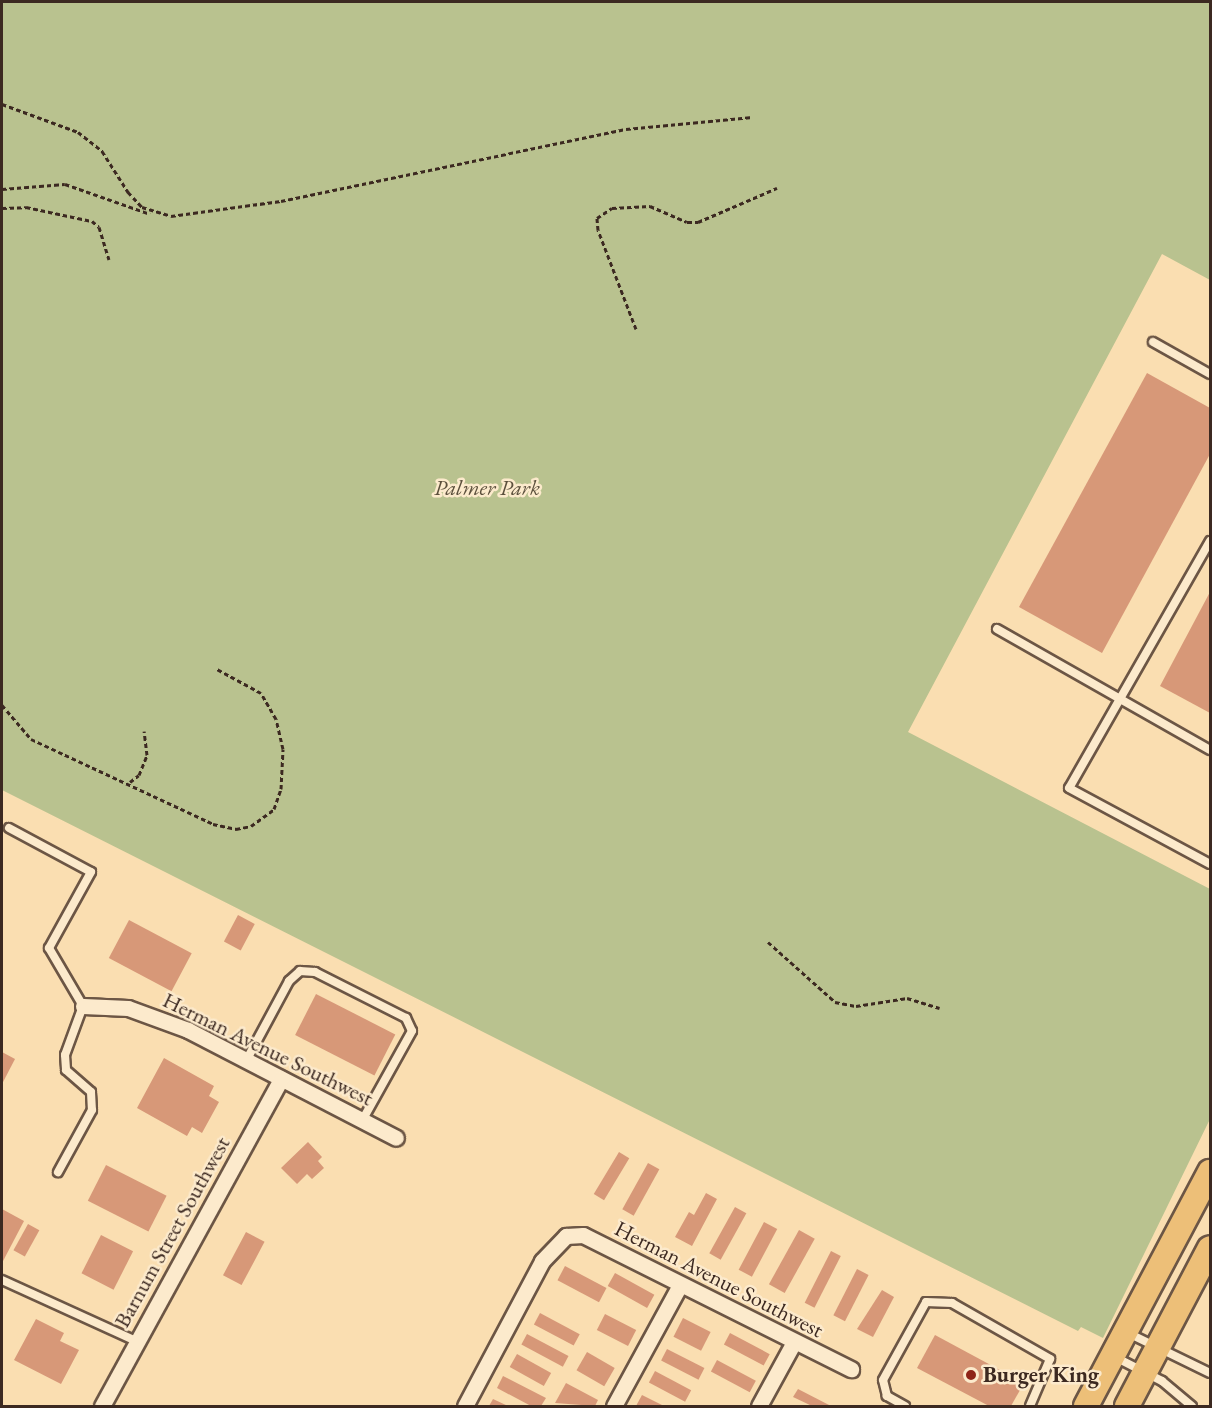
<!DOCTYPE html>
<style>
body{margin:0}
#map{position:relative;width:1212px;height:1408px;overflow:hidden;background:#fadeb1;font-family:"EB Garamond",serif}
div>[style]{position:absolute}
.green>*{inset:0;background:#b9c28f}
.building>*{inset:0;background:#d79878;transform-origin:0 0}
.path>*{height:3px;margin-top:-1.5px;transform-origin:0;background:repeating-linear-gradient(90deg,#3c2921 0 4.5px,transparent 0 7.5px)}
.roads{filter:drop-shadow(2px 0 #6c5645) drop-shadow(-2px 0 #6c5645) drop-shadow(0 2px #6c5645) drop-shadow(0 -2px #6c5645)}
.service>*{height:8px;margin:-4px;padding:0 4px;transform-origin:4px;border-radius:4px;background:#fceacc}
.minor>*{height:15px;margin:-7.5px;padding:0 7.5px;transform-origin:7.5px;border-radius:7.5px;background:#fceacc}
.primary>*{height:24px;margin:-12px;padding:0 12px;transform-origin:12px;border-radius:12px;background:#edbf78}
.dots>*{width:16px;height:16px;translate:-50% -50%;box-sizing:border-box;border:3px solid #fceacc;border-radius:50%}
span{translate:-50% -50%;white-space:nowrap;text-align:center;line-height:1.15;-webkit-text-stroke:5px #fceacc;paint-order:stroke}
.park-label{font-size:22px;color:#5b4f3c;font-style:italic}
.street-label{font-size:22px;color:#3c2921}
.poi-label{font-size:22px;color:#3c2921;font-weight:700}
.left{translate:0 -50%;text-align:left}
.frame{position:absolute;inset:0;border:3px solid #3c2921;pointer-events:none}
</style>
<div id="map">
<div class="green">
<div style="clip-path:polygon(2px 2px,1210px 2px,1210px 280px,1162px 254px,908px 732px,1210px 889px,1210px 1119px,1103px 1338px,1081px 1327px,1078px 1331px,2px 790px)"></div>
</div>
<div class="building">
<div style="clip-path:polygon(1147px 373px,1210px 408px,1210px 454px,1102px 653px,1019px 607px)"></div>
<div style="clip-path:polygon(1210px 592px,1210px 713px,1160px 686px)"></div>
<div style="left:238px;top:915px;width:19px;height:30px;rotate:28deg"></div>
<div style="left:129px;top:920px;width:71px;height:43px;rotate:28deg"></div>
<div style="left:316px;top:994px;width:89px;height:46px;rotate:27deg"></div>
<div style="clip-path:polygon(2px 1052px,15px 1059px,2px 1084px)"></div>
<div style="clip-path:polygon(164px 1058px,214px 1086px,209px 1096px,219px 1102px,202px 1133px,192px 1127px,187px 1136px,137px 1108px)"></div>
<div style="clip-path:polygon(308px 1142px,322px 1157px,318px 1161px,324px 1168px,312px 1179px,307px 1174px,297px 1184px,281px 1168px)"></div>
<div style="left:619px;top:1152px;width:12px;height:49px;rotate:31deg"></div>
<div style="left:648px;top:1163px;width:13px;height:53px;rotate:29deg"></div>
<div style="left:106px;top:1165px;width:68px;height:40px;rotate:27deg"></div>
<div style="clip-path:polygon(706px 1193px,717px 1199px,692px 1246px,675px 1237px,689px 1212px,694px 1215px)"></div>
<div style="left:735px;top:1207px;width:13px;height:53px;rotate:29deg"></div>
<div style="clip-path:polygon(2px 1209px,24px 1221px,2px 1263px)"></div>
<div style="left:764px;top:1222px;width:15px;height:54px;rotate:28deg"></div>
<div style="left:28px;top:1224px;width:13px;height:30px;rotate:29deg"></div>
<div style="left:799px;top:1230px;width:18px;height:62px;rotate:29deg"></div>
<div style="left:246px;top:1232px;width:21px;height:49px;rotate:28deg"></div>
<div style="left:101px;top:1235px;width:36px;height:43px;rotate:27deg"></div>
<div style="left:831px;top:1251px;width:11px;height:58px;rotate:27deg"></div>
<div style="left:565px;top:1266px;width:47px;height:16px;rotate:28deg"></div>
<div style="left:857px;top:1269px;width:13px;height:52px;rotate:27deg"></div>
<div style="left:615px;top:1273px;width:45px;height:15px;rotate:29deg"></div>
<div style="clip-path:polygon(882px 1290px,894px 1297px,873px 1337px,857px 1329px)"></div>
<div style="left:540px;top:1313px;width:45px;height:13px;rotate:28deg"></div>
<div style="left:605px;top:1314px;width:35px;height:18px;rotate:27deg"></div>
<div style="left:683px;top:1318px;width:31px;height:21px;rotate:27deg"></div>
<div style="clip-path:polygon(36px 1319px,64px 1333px,60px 1341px,79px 1350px,61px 1384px,14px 1360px)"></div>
<div style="left:730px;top:1333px;width:45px;height:13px;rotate:28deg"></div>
<div style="left:527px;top:1334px;width:47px;height:12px;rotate:28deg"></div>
<div style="clip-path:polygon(935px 1335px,1024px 1383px,1011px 1406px,989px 1406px,917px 1368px)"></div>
<div style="left:667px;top:1349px;width:42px;height:13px;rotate:27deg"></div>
<div style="left:587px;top:1352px;width:32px;height:21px;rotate:30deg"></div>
<div style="left:517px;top:1354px;width:39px;height:15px;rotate:29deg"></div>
<div style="left:717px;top:1360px;width:44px;height:13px;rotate:28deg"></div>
<div style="left:655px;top:1371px;width:41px;height:13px;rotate:28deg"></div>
<div style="clip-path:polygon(503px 1376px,546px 1398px,541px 1406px,531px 1406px,497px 1388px)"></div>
<div style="clip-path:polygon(566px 1383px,598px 1400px,595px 1406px,555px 1403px)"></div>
<div style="clip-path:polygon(798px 1389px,831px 1406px,812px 1406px,793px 1397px)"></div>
<div style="clip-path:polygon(642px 1395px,664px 1406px,636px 1406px)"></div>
<div style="clip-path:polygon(493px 1399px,508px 1406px,489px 1406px)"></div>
</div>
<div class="path">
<div style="left:2px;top:104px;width:81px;rotate:20.2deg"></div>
<div style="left:78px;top:132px;width:31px;rotate:38deg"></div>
<div style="left:102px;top:151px;width:49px;rotate:57.6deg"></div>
<div style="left:128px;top:192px;width:21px;rotate:47deg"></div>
<div style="left:142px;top:207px;width:30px;rotate:17deg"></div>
<div style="left:171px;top:216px;width:111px;rotate:-7.8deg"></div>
<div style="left:281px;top:201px;width:352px;rotate:-11.8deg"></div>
<div style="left:626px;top:129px;width:127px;rotate:-5.4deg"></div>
<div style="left:2px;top:189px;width:63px;rotate:-4.5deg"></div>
<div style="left:65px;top:184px;width:90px;rotate:19.4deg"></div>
<div style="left:2px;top:208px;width:24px;rotate:-2deg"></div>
<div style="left:26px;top:207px;width:67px;rotate:12deg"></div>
<div style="left:92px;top:221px;width:9px;rotate:41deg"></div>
<div style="left:99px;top:227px;width:34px;rotate:73deg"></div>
<div style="left:636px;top:329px;width:106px;rotate:-111deg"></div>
<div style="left:598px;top:230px;width:12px;rotate:-95deg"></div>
<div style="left:597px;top:218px;width:18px;rotate:-34deg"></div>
<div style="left:612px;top:208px;width:38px;rotate:-3deg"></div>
<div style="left:650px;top:206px;width:40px;rotate:23.4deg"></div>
<div style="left:687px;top:222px;width:11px"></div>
<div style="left:698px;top:222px;width:86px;rotate:-23.3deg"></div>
<div style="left:2px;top:705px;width:45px;rotate:49.5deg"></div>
<div style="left:31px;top:739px;width:201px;rotate:25deg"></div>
<div style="left:213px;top:824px;width:24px;rotate:12deg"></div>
<div style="left:236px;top:829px;width:15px;rotate:-11deg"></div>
<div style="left:251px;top:826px;width:29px;rotate:-36deg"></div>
<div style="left:274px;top:809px;width:21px;rotate:-71deg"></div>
<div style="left:281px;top:789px;width:40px;rotate:-87.1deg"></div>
<div style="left:283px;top:749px;width:31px;rotate:-103deg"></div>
<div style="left:276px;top:719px;width:30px;rotate:-120deg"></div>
<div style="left:261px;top:693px;width:50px;rotate:-151.4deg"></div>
<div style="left:130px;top:782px;width:11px;rotate:-38deg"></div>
<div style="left:139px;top:775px;width:22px;rotate:-68deg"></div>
<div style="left:147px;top:755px;width:24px;rotate:-97deg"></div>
<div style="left:768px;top:942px;width:90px;rotate:41.8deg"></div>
<div style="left:835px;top:1002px;width:21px;rotate:11deg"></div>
<div style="left:856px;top:1006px;width:52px;rotate:-8.9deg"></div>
<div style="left:907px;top:998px;width:34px;rotate:17deg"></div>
</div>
<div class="roads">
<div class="service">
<div style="left:1153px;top:342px;width:65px;rotate:29.3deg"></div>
<div style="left:1210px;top:541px;width:284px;rotate:119.7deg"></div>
<div style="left:1069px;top:788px;width:160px;rotate:28.3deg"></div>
<div style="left:997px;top:629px;width:245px;rotate:29.6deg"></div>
<div style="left:9px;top:828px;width:93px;rotate:28.2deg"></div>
<div style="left:91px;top:872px;width:87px;rotate:118.9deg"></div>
<div style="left:49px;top:948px;width:67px;rotate:59.6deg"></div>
<div style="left:83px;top:1006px;width:52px;rotate:110.2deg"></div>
<div style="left:65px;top:1055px;width:15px;rotate:86deg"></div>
<div style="left:66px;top:1070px;width:33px;rotate:41deg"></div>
<div style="left:91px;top:1092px;width:18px;rotate:87deg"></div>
<div style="left:92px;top:1110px;width:71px;rotate:118.7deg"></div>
<div style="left:246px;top:1061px;width:91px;rotate:-61.7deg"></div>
<div style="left:289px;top:981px;width:15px;rotate:-42deg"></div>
<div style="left:300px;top:971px;width:15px;rotate:4deg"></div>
<div style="left:315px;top:972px;width:102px;rotate:26.8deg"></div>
<div style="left:406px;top:1018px;width:14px;rotate:65deg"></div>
<div style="left:412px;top:1031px;width:103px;rotate:119.1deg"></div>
<div style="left:2px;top:1280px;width:149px;rotate:24.5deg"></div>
<div style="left:1128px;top:1333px;width:91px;rotate:26deg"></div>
<div style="left:1115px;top:1357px;width:53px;rotate:27.1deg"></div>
<div style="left:1162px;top:1381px;width:39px;rotate:40deg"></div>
<div style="left:905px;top:1406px;width:21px;rotate:-151deg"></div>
<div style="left:887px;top:1396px;width:16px;rotate:-104deg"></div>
<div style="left:883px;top:1380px;width:89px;rotate:-61.1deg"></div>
<div style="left:926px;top:1302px;width:26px;rotate:2deg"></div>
<div style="left:952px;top:1303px;width:113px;rotate:29.7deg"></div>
<div style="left:1050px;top:1359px;width:51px;rotate:113.1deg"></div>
</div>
<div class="minor">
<div style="left:83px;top:1006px;width:45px;rotate:2.5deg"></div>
<div style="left:128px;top:1008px;width:64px;rotate:20.1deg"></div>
<div style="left:188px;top:1030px;width:234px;rotate:27.4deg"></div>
<div style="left:102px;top:1406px;width:373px;rotate:-61.3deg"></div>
<div style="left:465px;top:1406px;width:164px;rotate:-62deg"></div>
<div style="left:542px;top:1261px;width:35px;rotate:-46deg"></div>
<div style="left:566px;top:1236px;width:17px;rotate:-3deg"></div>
<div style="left:583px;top:1235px;width:300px;rotate:26.6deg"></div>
<div style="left:614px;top:1406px;width:138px;rotate:-61.4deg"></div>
<div style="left:759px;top:1406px;width:73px;rotate:-61.3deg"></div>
</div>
<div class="primary">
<div style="left:1086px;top:1406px;width:265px;rotate:-62.1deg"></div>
<div style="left:1127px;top:1406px;width:178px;rotate:-62.3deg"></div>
</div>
</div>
<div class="dots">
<div style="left:971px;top:1375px;background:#8f2418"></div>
</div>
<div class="park-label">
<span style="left:487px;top:488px">Palmer Park</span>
</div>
<div class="street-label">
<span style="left:268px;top:1049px;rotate:26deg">Herman Avenue Southwest</span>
<span style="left:172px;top:1232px;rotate:-61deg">Barnum Street Southwest</span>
<span style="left:719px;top:1279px;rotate:27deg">Herman Avenue Southwest</span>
</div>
<div class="poi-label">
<span class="left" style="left:983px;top:1375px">Burger King</span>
</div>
<div class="frame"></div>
</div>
